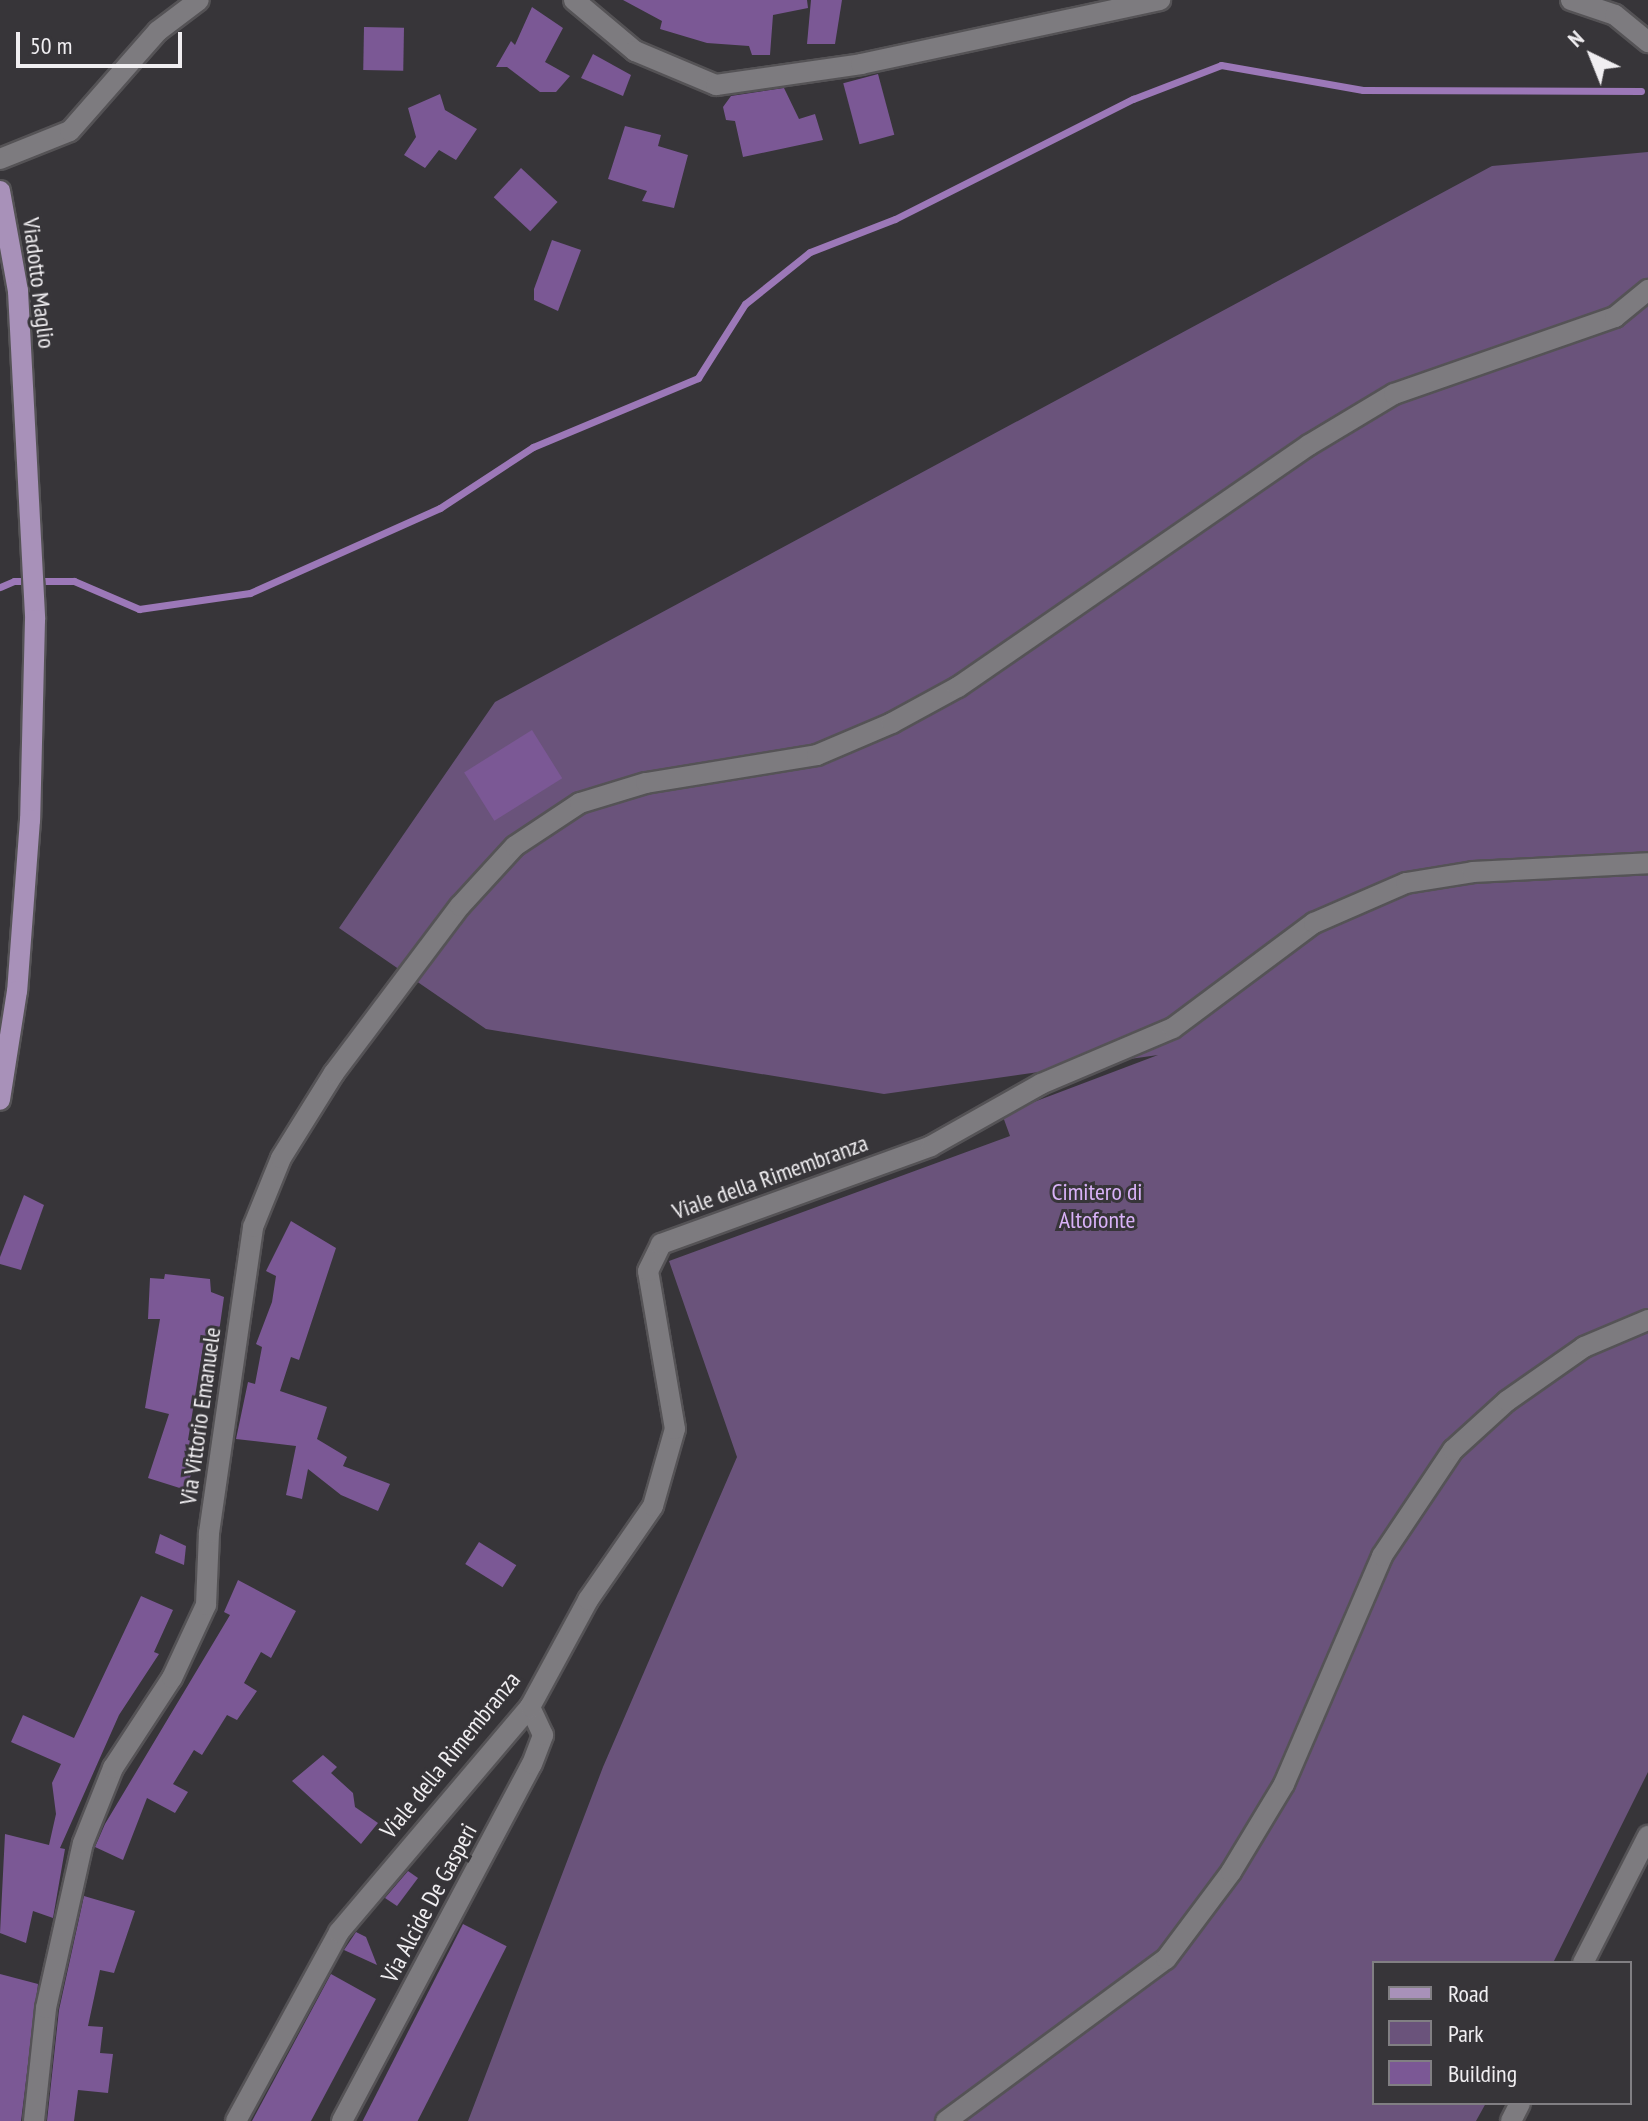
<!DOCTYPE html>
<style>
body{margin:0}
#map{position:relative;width:1648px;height:2121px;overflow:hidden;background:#373539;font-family:"PT Sans Narrow",sans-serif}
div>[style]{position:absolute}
.green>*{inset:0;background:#6a537b}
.stream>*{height:7px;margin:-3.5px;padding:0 3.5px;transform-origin:3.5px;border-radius:3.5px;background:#9c78b8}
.building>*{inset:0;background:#7b5895;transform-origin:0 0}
.roads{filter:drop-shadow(2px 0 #555356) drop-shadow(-2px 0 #555356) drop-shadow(0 2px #555356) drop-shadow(0 -2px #555356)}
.minor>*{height:20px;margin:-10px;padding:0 10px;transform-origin:10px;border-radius:10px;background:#7d7b7f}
.tertiary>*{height:20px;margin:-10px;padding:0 10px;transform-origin:10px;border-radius:10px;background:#7d7b7f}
.secondary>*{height:20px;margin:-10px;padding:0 10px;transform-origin:10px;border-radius:10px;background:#7d7b7f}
.primary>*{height:20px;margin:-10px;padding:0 10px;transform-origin:10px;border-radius:10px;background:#a891b9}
span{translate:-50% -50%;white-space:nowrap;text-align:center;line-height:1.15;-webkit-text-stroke:6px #373539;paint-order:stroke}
.street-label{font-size:24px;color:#f0eef1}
.park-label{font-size:24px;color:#d9b2f8}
.legend{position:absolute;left:1372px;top:1961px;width:260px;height:144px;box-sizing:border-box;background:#373539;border:2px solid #817f83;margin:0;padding:10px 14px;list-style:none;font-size:24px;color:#f0eef1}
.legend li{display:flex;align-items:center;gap:16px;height:40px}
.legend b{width:40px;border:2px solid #817f83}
.north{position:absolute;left:1552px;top:16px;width:80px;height:80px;-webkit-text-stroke:6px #373539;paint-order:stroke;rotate:317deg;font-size:22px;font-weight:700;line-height:32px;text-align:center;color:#f0eef1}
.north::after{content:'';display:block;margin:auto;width:28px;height:36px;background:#f0eef1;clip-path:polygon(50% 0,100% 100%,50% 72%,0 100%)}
.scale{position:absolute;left:16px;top:32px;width:166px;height:36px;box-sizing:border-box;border:4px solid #f0eef1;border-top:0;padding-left:10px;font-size:24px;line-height:28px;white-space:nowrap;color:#f0eef1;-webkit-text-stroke:6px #373539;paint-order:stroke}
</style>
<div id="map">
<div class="green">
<div style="clip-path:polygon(1648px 152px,1648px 1772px,1553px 1963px,1374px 1963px,1374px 2103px,1486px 2103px,1476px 2121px,468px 2121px,603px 1767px,737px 1457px,669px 1261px,1010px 1136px,1002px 1114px,1158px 1055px,884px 1094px,486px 1029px,339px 928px,495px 702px,1492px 166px)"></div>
</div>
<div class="stream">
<div style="left:0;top:587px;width:15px;rotate:-23deg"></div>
<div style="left:14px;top:581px;width:60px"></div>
<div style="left:74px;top:581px;width:71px;rotate:23.3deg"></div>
<div style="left:139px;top:609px;width:112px;rotate:-8.2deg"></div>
<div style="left:250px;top:593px;width:208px;rotate:-24.1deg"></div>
<div style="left:440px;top:508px;width:111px;rotate:-33.3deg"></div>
<div style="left:533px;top:447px;width:179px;rotate:-22.7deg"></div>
<div style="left:698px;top:378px;width:88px;rotate:-57.6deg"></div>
<div style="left:745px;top:304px;width:83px;rotate:-38.7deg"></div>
<div style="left:810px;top:252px;width:91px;rotate:-21.2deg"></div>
<div style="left:895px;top:219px;width:267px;rotate:-26.8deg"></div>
<div style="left:1133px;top:99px;width:94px;rotate:-21.1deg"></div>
<div style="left:1221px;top:65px;width:144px;rotate:10deg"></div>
<div style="left:1363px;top:90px;width:278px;rotate:0.2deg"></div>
</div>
<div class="building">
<div style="clip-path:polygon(623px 0,807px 0,808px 8px,773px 15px,770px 55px,752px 55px,749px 46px,707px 43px,660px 29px,662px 21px)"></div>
<div style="clip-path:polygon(811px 0,842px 0,835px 44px,807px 44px)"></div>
<div style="clip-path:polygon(532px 7px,563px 28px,545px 62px,570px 76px,556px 92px,540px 92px,507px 67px,496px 67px,511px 41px,515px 45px)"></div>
<div style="left:364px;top:27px;width:40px;height:43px;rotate:1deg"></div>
<div style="clip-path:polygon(593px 54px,631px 75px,623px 96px,581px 78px)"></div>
<div style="left:878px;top:74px;width:63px;height:36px;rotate:75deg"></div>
<div style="clip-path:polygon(784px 88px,799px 119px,815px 114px,823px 140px,743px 157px,735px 121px,726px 120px,723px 107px,731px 96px)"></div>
<div style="clip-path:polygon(440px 94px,445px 110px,477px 129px,456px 160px,439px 150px,425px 168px,404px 155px,416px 137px,408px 108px)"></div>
<div style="clip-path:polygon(625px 126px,661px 135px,658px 146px,688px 155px,674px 208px,642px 201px,647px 191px,608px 179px)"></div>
<div style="left:521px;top:168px;width:50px;height:40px;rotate:43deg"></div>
<div style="clip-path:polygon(552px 240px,581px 250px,558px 311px,534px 300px,534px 289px)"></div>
<div style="left:532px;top:730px;width:57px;height:80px;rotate:58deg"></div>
<div style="clip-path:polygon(24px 1195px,44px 1205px,21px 1270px,0 1264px,0 1257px)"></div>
<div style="clip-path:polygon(291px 1221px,336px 1248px,299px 1360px,291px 1357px,280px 1391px,327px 1407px,317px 1439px,347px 1457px,343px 1466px,390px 1484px,378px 1511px,341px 1495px,308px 1469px,302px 1499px,286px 1495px,296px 1446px,236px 1439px,248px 1382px,255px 1384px,262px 1347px,256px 1344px,272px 1302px,276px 1276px,266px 1271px)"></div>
<div style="clip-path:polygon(165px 1274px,210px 1279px,211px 1292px,224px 1297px,216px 1353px,203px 1347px,188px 1440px,201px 1444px,186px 1490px,148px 1478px,169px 1414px,145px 1408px,160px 1319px,148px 1319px,150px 1278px,164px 1279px)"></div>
<div style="clip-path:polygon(160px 1534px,186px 1546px,184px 1565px,155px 1553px)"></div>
<div style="left:479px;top:1542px;width:44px;height:26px;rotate:32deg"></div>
<div style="clip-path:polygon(238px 1580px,296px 1611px,271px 1658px,261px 1652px,244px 1683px,257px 1691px,237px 1720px,227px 1715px,202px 1755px,194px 1750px,173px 1784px,188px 1792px,175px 1813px,147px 1798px,123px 1860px,95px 1847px,105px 1824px,230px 1615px,224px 1612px)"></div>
<div style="clip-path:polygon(141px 1596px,173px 1610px,154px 1652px,159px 1654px,119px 1715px,60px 1848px,65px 1849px,53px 1918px,33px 1911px,26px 1943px,0 1933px,5px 1834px,49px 1845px,56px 1814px,52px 1783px,61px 1764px,11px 1742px,23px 1715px,74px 1738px)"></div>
<div style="clip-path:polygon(323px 1755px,337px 1767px,331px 1773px,353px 1793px,355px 1807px,378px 1823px,361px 1844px,292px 1781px)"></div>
<div style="clip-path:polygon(408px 1871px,418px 1878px,397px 1906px,385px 1898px)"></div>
<div style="clip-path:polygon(84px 1896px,135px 1911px,114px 1973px,100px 1970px,88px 2026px,103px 2027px,100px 2053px,113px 2054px,108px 2093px,78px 2090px,74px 2121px,47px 2121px,59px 2010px)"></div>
<div style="left:463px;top:1924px;width:49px;height:224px;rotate:27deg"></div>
<div style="clip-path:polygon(356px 1932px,366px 1937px,377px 1965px,344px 1950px)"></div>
<div style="clip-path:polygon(0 1974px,38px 1984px,21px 2121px,0 2121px)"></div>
<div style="clip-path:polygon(331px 1974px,376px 1999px,311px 2121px,252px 2121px)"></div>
</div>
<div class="roads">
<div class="minor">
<div style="left:342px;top:2121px;width:404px;rotate:-62deg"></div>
<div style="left:532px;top:1764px;width:31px;rotate:-69deg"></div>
<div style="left:543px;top:1735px;width:31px;rotate:-115deg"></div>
<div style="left:946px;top:2121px;width:273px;rotate:-36.4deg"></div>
<div style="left:1166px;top:1959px;width:109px;rotate:-53.2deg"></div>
<div style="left:1231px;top:1872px;width:103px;rotate:-58.9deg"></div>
<div style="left:1284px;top:1784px;width:248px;rotate:-66.7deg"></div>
<div style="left:1382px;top:1556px;width:128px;rotate:-56.2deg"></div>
<div style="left:1453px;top:1450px;width:73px;rotate:-42.2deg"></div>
<div style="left:1507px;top:1401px;width:94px;rotate:-35deg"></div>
<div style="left:1584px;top:1347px;width:69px;rotate:-22.9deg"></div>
</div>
<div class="tertiary">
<div style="left:0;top:159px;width:75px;rotate:-21.8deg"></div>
<div style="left:70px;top:131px;width:133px;rotate:-48.7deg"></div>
<div style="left:158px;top:31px;width:51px;rotate:-37.1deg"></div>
<div style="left:236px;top:2121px;width:215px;rotate:-61.4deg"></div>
<div style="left:339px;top:1932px;width:295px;rotate:-49.7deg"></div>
<div style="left:530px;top:1707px;width:122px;rotate:-61.5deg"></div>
<div style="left:588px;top:1600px;width:114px;rotate:-55.3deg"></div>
<div style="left:653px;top:1506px;width:80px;rotate:-74.1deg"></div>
<div style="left:675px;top:1429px;width:160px;rotate:-99.7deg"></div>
<div style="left:648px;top:1271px;width:30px;rotate:-64deg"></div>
<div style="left:661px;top:1244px;width:287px;rotate:-19.9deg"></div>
<div style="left:931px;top:1146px;width:126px;rotate:-29.4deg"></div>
<div style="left:1041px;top:1084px;width:143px;rotate:-23deg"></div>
<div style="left:1173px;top:1028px;width:176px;rotate:-36.7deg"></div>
<div style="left:1314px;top:923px;width:100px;rotate:-23.5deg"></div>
<div style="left:1406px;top:883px;width:68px;rotate:-9.3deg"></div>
<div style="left:1473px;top:872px;width:175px;rotate:-2.9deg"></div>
</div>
<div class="secondary">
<div style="left:574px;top:0;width:80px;rotate:39.9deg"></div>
<div style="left:635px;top:51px;width:88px;rotate:22.8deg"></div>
<div style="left:716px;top:85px;width:147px;rotate:-8.2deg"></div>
<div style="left:861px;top:64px;width:306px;rotate:-12.1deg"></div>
<div style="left:1571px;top:0;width:46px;rotate:18.8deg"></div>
<div style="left:1615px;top:15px;width:43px;rotate:39.3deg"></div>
<div style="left:1583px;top:1963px;width:143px;rotate:-62.9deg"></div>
<div style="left:34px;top:2121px;width:114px;rotate:-83.9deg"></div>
<div style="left:46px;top:2008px;width:169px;rotate:-77.4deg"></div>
<div style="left:83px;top:1843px;width:81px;rotate:-68.2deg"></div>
<div style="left:113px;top:1768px;width:108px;rotate:-56.8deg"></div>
<div style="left:172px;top:1678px;width:81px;rotate:-65deg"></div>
<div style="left:206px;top:1605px;width:72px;rotate:-87.6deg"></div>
<div style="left:209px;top:1533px;width:309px;rotate:-81.8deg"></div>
<div style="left:253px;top:1227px;width:74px;rotate:-67.9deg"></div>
<div style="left:281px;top:1158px;width:100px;rotate:-58.1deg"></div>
<div style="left:334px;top:1073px;width:209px;rotate:-53deg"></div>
<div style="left:460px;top:906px;width:81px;rotate:-47.5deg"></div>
<div style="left:515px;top:846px;width:78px;rotate:-33.5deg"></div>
<div style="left:580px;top:803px;width:69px;rotate:-16.9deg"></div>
<div style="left:646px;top:783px;width:173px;rotate:-9.3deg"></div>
<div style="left:817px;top:755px;width:82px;rotate:-23.1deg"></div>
<div style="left:892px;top:723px;width:75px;rotate:-28.6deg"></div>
<div style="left:958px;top:687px;width:426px;rotate:-34.6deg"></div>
<div style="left:1309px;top:445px;width:99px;rotate:-31deg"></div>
<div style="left:1394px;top:394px;width:234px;rotate:-19.2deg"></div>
<div style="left:1615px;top:317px;width:43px;rotate:-39.3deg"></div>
<div style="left:1511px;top:2121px;width:20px;rotate:-63deg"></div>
</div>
<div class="primary">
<div style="left:0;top:191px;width:102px;rotate:79.8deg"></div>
<div style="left:18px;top:291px;width:329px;rotate:87deg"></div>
<div style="left:35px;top:620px;width:200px;rotate:91.4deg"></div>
<div style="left:30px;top:820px;width:171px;rotate:94.3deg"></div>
<div style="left:17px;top:991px;width:110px;rotate:98.9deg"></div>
</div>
</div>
<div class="street-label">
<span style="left:39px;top:283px;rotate:83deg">Viadotto Maglio</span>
<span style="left:770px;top:1177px;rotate:-20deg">Viale della Rimembranza</span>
<span style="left:200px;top:1416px;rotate:-82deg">Via Vittorio Emanuele</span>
<span style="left:450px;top:1755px;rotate:-51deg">Viale della Rimembranza</span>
<span style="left:429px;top:1903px;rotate:-62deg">Via Alcide De Gasperi</span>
</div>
<div class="park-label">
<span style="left:1097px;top:1206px">Cimitero di<br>Altofonte</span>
</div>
<ul class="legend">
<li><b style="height:10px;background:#a891b9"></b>Road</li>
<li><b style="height:22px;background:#6a537b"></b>Park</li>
<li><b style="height:22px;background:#7b5895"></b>Building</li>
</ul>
<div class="north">N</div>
<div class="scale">50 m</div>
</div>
